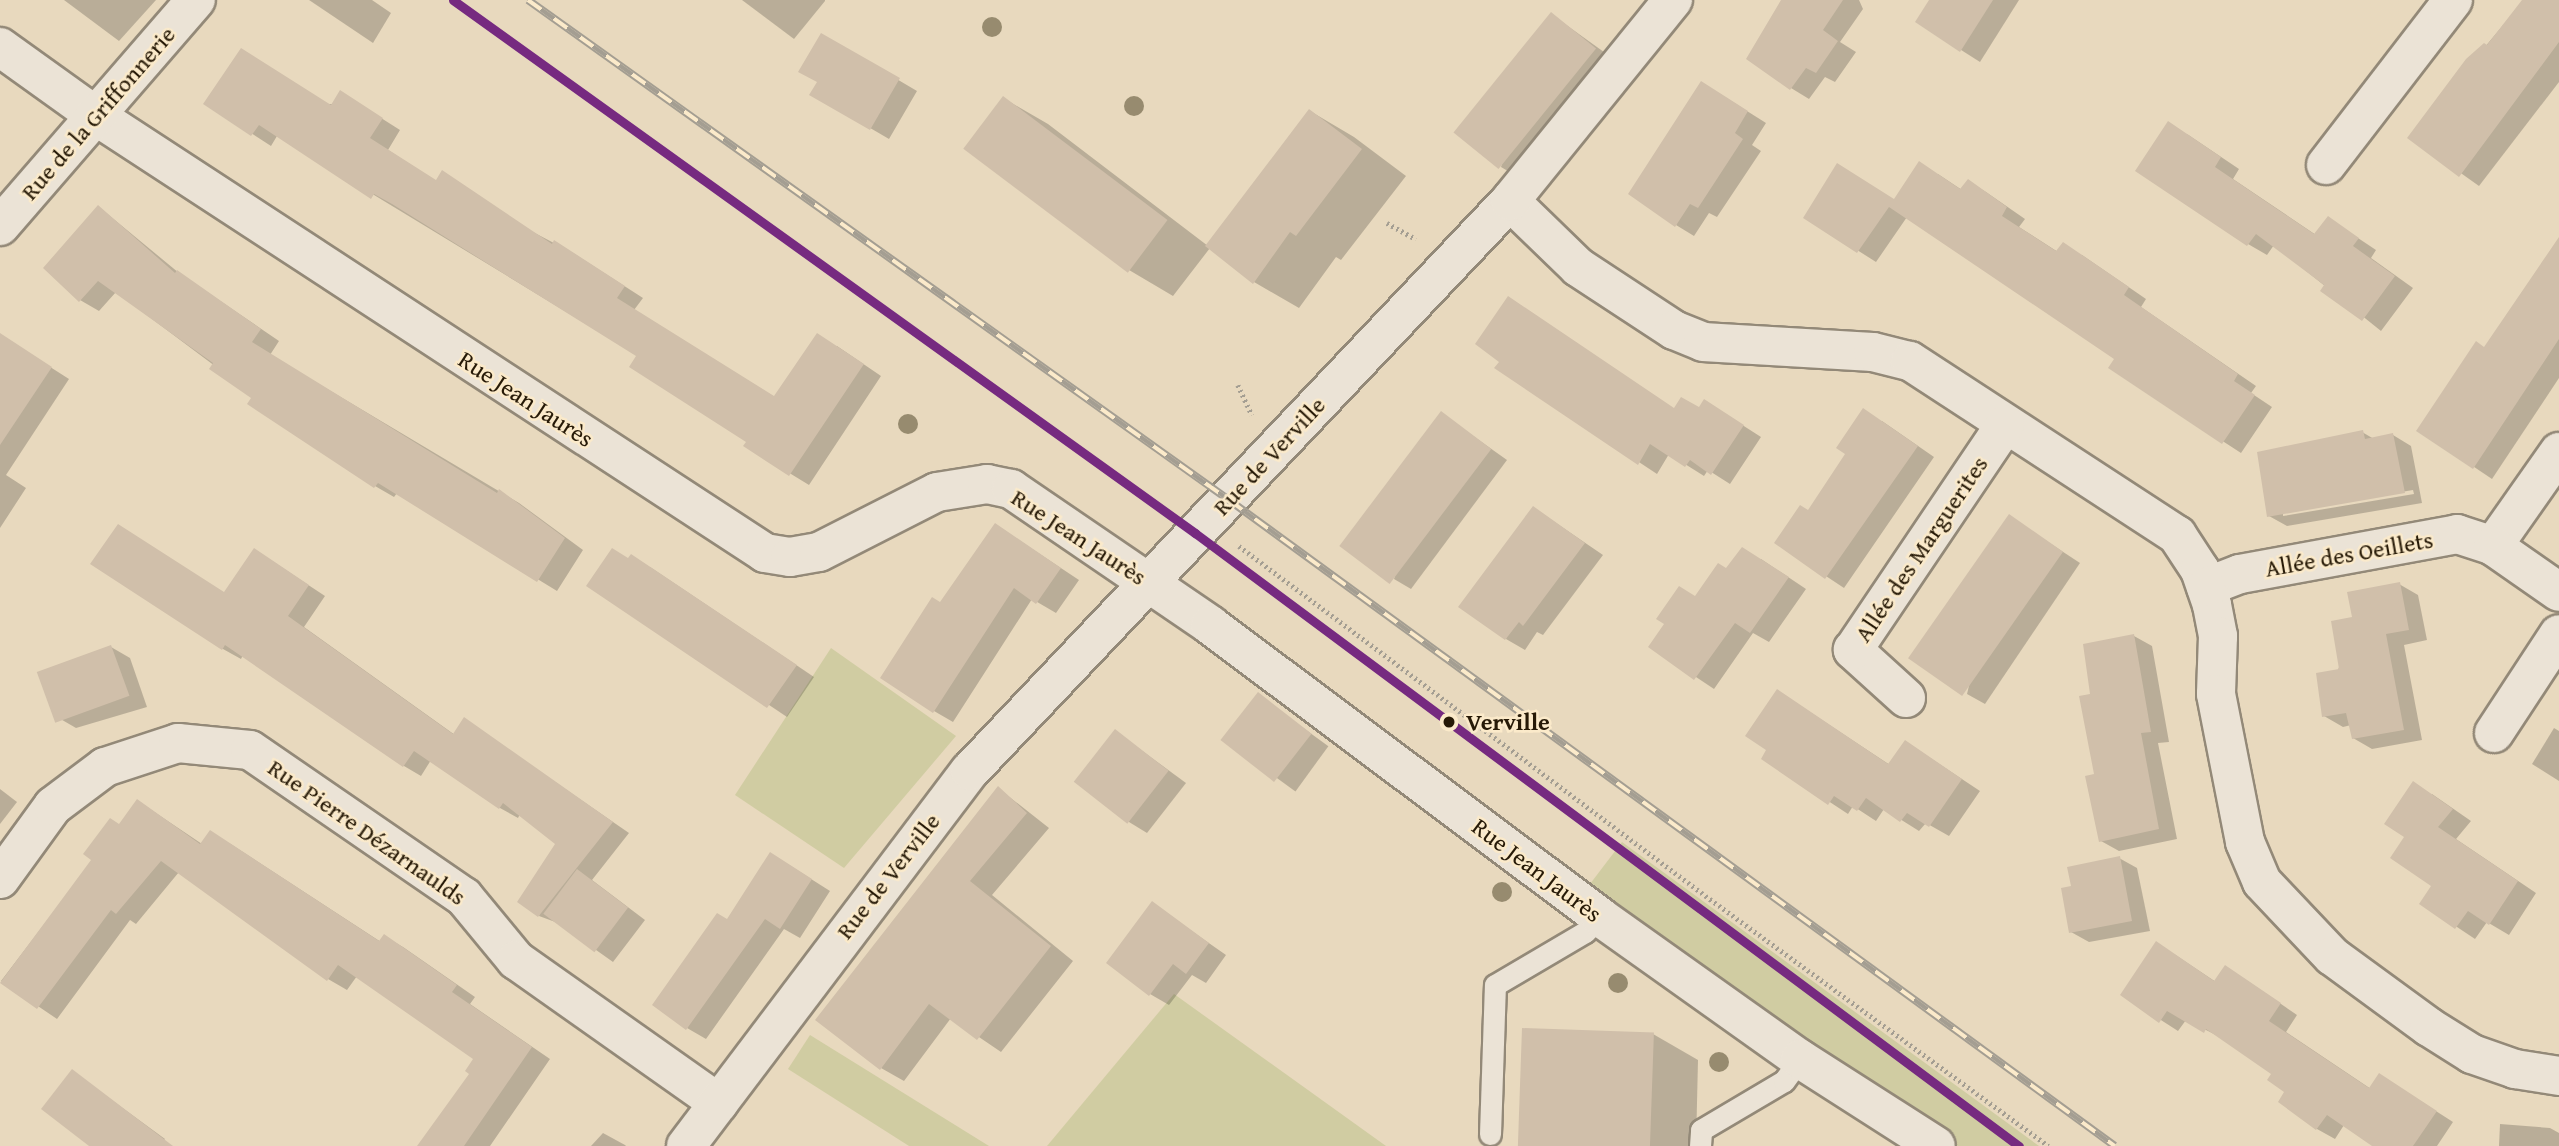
<!DOCTYPE html>
<meta charset="utf-8">
<style>
body{margin:0}
#map{position:relative;width:2559px;height:1146px;overflow:hidden;background:#e8d9be;font-family:"Gentium Book Plus",serif}
div>[style]{position:absolute}
.green>*{inset:0;background:#d0cca2}
.shadow>*{inset:0;background:#0003;transform-origin:0 0}
.building>*{inset:0;background:#d0bfaa;transform-origin:0 0}
.path>*{height:4.5px;margin-top:-2.25px;transform-origin:0;background:repeating-linear-gradient(90deg,#a49e92 0 2px,transparent 0 5.5px)}
.roads{filter:drop-shadow(2px 0 #938978) drop-shadow(-2px 0 #938978) drop-shadow(0 2px #938978) drop-shadow(0 -2px #938978)}
.service>*{height:21px;margin:-10.5px;padding:0 10.5px;transform-origin:10.5px;border-radius:10.5px;background:#ebe3d6}
.minor>*{height:38px;margin:-19px;padding:0 19px;transform-origin:19px;border-radius:19px;background:#ebe3d6}
.rail>*{height:8px;margin-top:-4px;transform-origin:0;background:repeating-linear-gradient(90deg,#fbeaca 0 16px,#a49e92 0 32px);box-sizing:border-box;border-block:2px solid #a49e92}
.tram-1>*{height:9px;margin:-4.5px;padding:0 4.5px;transform-origin:4.5px;border-radius:4.5px;background:#762a80}
.trees>*{width:20px;height:20px;margin:-10px;border-radius:50%;background:#978b6f}
.dots>*{width:19px;height:19px;translate:-50% -50%;box-sizing:border-box;border:4px solid #fbeaca;border-radius:50%}
span{translate:-50% -50%;white-space:nowrap;text-align:center;line-height:1.15;-webkit-text-stroke:5px #fbeaca;paint-order:stroke}
.street-label{font-size:24px;color:#271a07}
.stop-label{font-size:24px;color:#271a07;font-weight:700}
.left{translate:0 -50%;text-align:left}
</style>
<div id="map">
<div class="green">
<div style="clip-path:polygon(831px 648px,956px 736px,844px 868px,735px 795px)"></div>
<div style="clip-path:polygon(1622px 842px,2039px 1146px,1957px 1146px,1750px 1010px,1590px 884px)"></div>
<div style="clip-path:polygon(1174px 994px,1386px 1146px,1047px 1146px)"></div>
<div style="clip-path:polygon(810px 1035px,989px 1146px,909px 1146px,788px 1069px)"></div>
</div>
<div class="shadow">
<div style="clip-path:polygon(64px 0,156px 0,119px 41px)"></div>
<div style="clip-path:polygon(309px 0,372px 0,391px 13px,373px 43px)"></div>
<div style="clip-path:polygon(742px 0,825px 0,825px 1px,794px 39px)"></div>
<div style="clip-path:polygon(1783px 0,1859px 0,1863px 9px,1840px 42px,1856px 52px,1835px 82px,1825px 77px,1809px 99px,1791px 88px)"></div>
<div style="clip-path:polygon(1931px 0,2019px 0,1980px 62px,1917px 22px)"></div>
<div style="clip-path:polygon(2524px 0,2559px 0,2559px 82px,2479px 186px,2410px 137px)"></div>
<div style="clip-path:polygon(1551px 14px,1622px 65px,1528px 183px,1501px 167px)"></div>
<div style="clip-path:polygon(822px 35px,917px 91px,889px 139px,812px 94px,819px 82px)"></div>
<div style="clip-path:polygon(1720px 94px,1766px 123px,1752px 145px,1761px 151px,1717px 217px,1709px 213px,1694px 236px,1676px 225px)"></div>
<div style="clip-path:polygon(1003px 98px,1048px 124px,1208px 246px,1310px 111px,1354px 137px,1406px 176px,1341px 260px,1336px 257px,1299px 308px,1254px 282px,1210px 248px,1173px 296px,1129px 270px)"></div>
<div style="clip-path:polygon(206px 104px,359px 104px,400px 130px,388px 150px,437px 182px,573px 253px,643px 298px,634px 310px,775px 398px,837px 346px,881px 376px,809px 485px,745px 446px,748px 441px,639px 356px,277px 136px,271px 146px)"></div>
<div style="clip-path:polygon(2187px 134px,2239px 169px,2233px 179px,2316px 235px,2328px 218px,2376px 250px,2371px 258px,2413px 288px,2381px 331px,2274px 245px,2267px 255px,2248px 244px)"></div>
<div style="clip-path:polygon(1938px 174px,1962px 190px,1968px 181px,1986px 192px,2025px 219px,2019px 227px,2058px 252px,2082px 255px,2146px 299px,2141px 307px,2256px 386px,2251px 393px,2272px 407px,2241px 453px,2110px 368px,2116px 358px,1907px 217px,1876px 262px,1805px 217px,1895px 201px)"></div>
<div style="clip-path:polygon(99px 207px,179px 273px,279px 341px,270px 355px,519px 503px,583px 550px,557px 591px,397px 493px,394px 497px,375px 486px,116px 292px,99px 311px,80px 300px)"></div>
<div style="clip-path:polygon(2559px 280px,2559px 378px,2492px 479px,2419px 430px,2485px 348px)"></div>
<div style="clip-path:polygon(0 335px,69px 379px,6px 475px,26px 488px,0 528px)"></div>
<div style="clip-path:polygon(1497px 368px,1675px 409px,1722px 412px,1761px 437px,1730px 484px,1708px 470px,1704px 476px,1669px 454px,1657px 474px)"></div>
<div style="clip-path:polygon(1442px 414px,1507px 460px,1411px 589px,1394px 579px)"></div>
<div style="clip-path:polygon(1882px 421px,1934px 457px,1844px 588px,1776px 543px,1809px 512px,1847px 454px)"></div>
<div style="clip-path:polygon(evenodd,2362px 432px,2374px 439px,2393px 435px,2411px 446px,2422px 503px,2287px 526px,2269px 516px,2362px 432px,2413px 490px,2414px 494px,2283px 516px,2283px 512px,2413px 490px)"></div>
<div style="clip-path:polygon(1534px 508px,1603px 555px,1543px 635px,1537px 632px,1525px 650px,1506px 639px)"></div>
<div style="clip-path:polygon(2010px 517px,2080px 563px,1985px 704px,1967px 694px)"></div>
<div style="clip-path:polygon(996px 525px,1079px 580px,1056px 613px,1032px 599px,953px 722px,934px 711px,941px 604px)"></div>
<div style="clip-path:polygon(1761px 559px,1806px 589px,1769px 642px,1753px 633px,1714px 689px,1651px 647px,1696px 598px)"></div>
<div style="clip-path:polygon(272px 561px,325px 596px,304px 627px,455px 735px,465px 720px,629px 833px,592px 880px,645px 920px,613px 962px,558px 923px,539px 916px,558px 844px,520px 814px,518px 818px,500px 808px,431px 760px,421px 776px,404px 766px,243px 655px,241px 659px,223px 649px,93px 564px,225px 593px)"></div>
<div style="clip-path:polygon(650px 567px,814px 677px,787px 717px,589px 585px)"></div>
<div style="clip-path:polygon(2399px 584px,2418px 595px,2427px 640px,2404px 645px,2422px 740px,2372px 749px,2353px 738px,2351px 725px,2343px 727px,2324px 716px,2354px 618px)"></div>
<div style="clip-path:polygon(2134px 636px,2152px 646px,2169px 742px,2158px 743px,2177px 839px,2119px 851px,2101px 841px,2092px 695px)"></div>
<div style="clip-path:polygon(111px 647px,130px 658px,147px 707px,76px 728px,57px 717px)"></div>
<div style="clip-path:polygon(1778px 691px,1890px 765px,1906px 742px,1980px 791px,1949px 836px,1926px 823px,1919px 831px,1884px 809px,1876px 821px,1853px 806px,1848px 814px,1763px 758px,1769px 750px)"></div>
<div style="left:1258px;top:695px;width:87px;height:56px;rotate:36deg"></div>
<div style="clip-path:polygon(2554px 728px,2559px 731px,2559px 781px,2532px 764px)"></div>
<div style="clip-path:polygon(1115px 731px,1186px 783px,1147px 833px,1129px 822px)"></div>
<div style="clip-path:polygon(998px 788px,1049px 828px,992px 895px,1073px 961px,1001px 1052px,951px 1018px,904px 1081px,881px 1068px)"></div>
<div style="clip-path:polygon(0 789px,17px 802px,0 824px)"></div>
<div style="clip-path:polygon(2432px 794px,2471px 821px,2456px 839px,2536px 893px,2509px 935px,2487px 922px,2475px 939px,2421px 903px,2434px 885px)"></div>
<div style="clip-path:polygon(138px 801px,202px 844px,229px 843px,381px 942px,384px 936px,403px 947px,475px 997px,470px 1004px,550px 1059px,490px 1146px,419px 1146px,472px 1074px,476px 1059px,357px 976px,347px 990px,328px 979px,179px 872px,136px 924px,130px 920px,57px 1019px,1px 981px)"></div>
<div style="clip-path:polygon(2119px 858px,2137px 868px,2150px 931px,2089px 942px,2071px 932px,2073px 888px)"></div>
<div style="clip-path:polygon(789px 865px,830px 891px,800px 938px,784px 929px,706px 1039px,687px 1028px,727px 921px)"></div>
<div style="clip-path:polygon(1153px 904px,1226px 955px,1206px 983px,1192px 975px,1169px 1005px,1150px 994px)"></div>
<div style="clip-path:polygon(2174px 954px,2216px 982px,2243px 978px,2297px 1015px,2286px 1032px,2371px 1089px,2397px 1086px,2453px 1122px,2437px 1146px,2375px 1146px,2344px 1125px,2335px 1139px,2317px 1129px,2280px 1101px,2286px 1091px,2274px 1073px,2224px 1039px,2186px 1020px,2178px 1031px,2122px 995px)"></div>
<div style="clip-path:polygon(1653px 1034px,1698px 1060px,1696px 1146px,1522px 1146px)"></div>
<div style="clip-path:polygon(72px 1071px,165px 1139px,159px 1146px,92px 1146px)"></div>
<div style="clip-path:polygon(2500px 1124px,2550px 1128px,2559px 1133px,2559px 1146px,2499px 1146px)"></div>
<div style="clip-path:polygon(603px 1133px,625px 1145px,626px 1146px,591px 1146px)"></div>
</div>
<div class="building">
<div style="clip-path:polygon(1781px 0,1843px 0,1823px 30px,1838px 41px,1816px 73px,1806px 68px,1790px 90px,1746px 59px)"></div>
<div style="clip-path:polygon(1929px 0,1993px 0,1960px 52px,1915px 22px)"></div>
<div style="clip-path:polygon(2522px 0,2559px 0,2559px 42px,2459px 177px,2407px 138px,2466px 59px,2484px 43px,2487px 45px)"></div>
<div style="left:1551px;top:12px;width:58px;height:155px;rotate:39deg"></div>
<div style="clip-path:polygon(821px 33px,900px 78px,870px 130px,809px 95px,817px 82px,798px 72px)"></div>
<div style="clip-path:polygon(241px 48px,331px 105px,340px 90px,383px 118px,370px 138px,436px 180px,442px 170px,552px 244px,554px 240px,625px 286px,617px 298px,774px 396px,817px 333px,864px 364px,789px 476px,743px 446px,746px 442px,629px 367px,636px 356px,392px 204px,374px 194px,371px 199px,259px 125px,251px 136px,203px 104px)"></div>
<div style="clip-path:polygon(1701px 81px,1748px 111px,1735px 133px,1743px 139px,1698px 208px,1690px 204px,1675px 227px,1628px 194px)"></div>
<div style="left:1003px;top:96px;width:206px;height:66px;rotate:37deg"></div>
<div style="clip-path:polygon(1309px 109px,1362px 149px,1296px 236px,1290px 232px,1253px 284px,1205px 246px)"></div>
<div style="clip-path:polygon(2168px 121px,2221px 157px,2215px 167px,2314px 234px,2328px 216px,2359px 238px,2353px 246px,2395px 276px,2362px 321px,2320px 291px,2324px 285px,2256px 234px,2247px 246px,2135px 171px)"></div>
<div style="clip-path:polygon(1919px 161px,1960px 189px,1968px 179px,2007px 207px,2002px 216px,2056px 251px,2063px 242px,2129px 287px,2124px 295px,2238px 374px,2234px 381px,2255px 395px,2222px 444px,2108px 368px,2114px 359px,1889px 207px,1857px 253px,1803px 218px,1837px 163px,1894px 199px)"></div>
<div style="clip-path:polygon(98px 205px,175px 273px,177px 270px,261px 329px,252px 342px,497px 493px,499px 489px,565px 538px,537px 582px,378px 483px,374px 488px,247px 404px,251px 398px,209px 369px,213px 363px,98px 281px,79px 302px,43px 268px)"></div>
<div style="clip-path:polygon(2559px 237px,2559px 339px,2473px 469px,2416px 431px,2476px 341px,2484px 347px)"></div>
<div style="clip-path:polygon(1508px 296px,1674px 408px,1681px 397px,1699px 407px,1704px 399px,1744px 425px,1711px 475px,1690px 460px,1685px 467px,1650px 444px,1638px 465px,1494px 368px,1499px 362px,1475px 344px)"></div>
<div style="clip-path:polygon(0 333px,52px 367px,0 445px)"></div>
<div style="clip-path:polygon(1863px 408px,1918px 446px,1825px 579px,1774px 543px,1800px 505px,1808px 510px,1845px 454px,1836px 448px)"></div>
<div style="left:1441px;top:411px;width:63px;height:169px;rotate:37deg"></div>
<div style="clip-path:polygon(2363px 430px,2365px 439px,2393px 433px,2405px 493px,2267px 517px,2257px 452px)"></div>
<div style="clip-path:polygon(1533px 506px,1585px 543px,1523px 626px,1519px 622px,1505px 640px,1458px 607px)"></div>
<div style="left:2009px;top:514px;width:66px;height:176px;rotate:35deg"></div>
<div style="clip-path:polygon(995px 523px,1061px 568px,1036px 604px,1014px 588px,933px 713px,880px 678px,932px 597px,940px 602px)"></div>
<div style="clip-path:polygon(118px 524px,224px 592px,254px 548px,309px 585px,288px 616px,453px 734px,464px 717px,613px 822px,538px 917px,517px 902px,555px 844px,503px 803px,499px 809px,414px 751px,403px 767px,225px 645px,222px 650px,90px 564px)"></div>
<div style="clip-path:polygon(1742px 547px,1789px 577px,1750px 633px,1735px 623px,1694px 680px,1648px 647px,1664px 624px,1656px 619px,1679px 586px,1695px 596px,1718px 563px,1726px 568px)"></div>
<div style="clip-path:polygon(612px 548px,628px 558px,631px 554px,797px 665px,767px 708px,586px 586px)"></div>
<div style="clip-path:polygon(2400px 582px,2409px 630px,2386px 634px,2404px 730px,2352px 739px,2346px 713px,2322px 717px,2316px 673px,2339px 669px,2331px 621px,2352px 617px,2347px 592px)"></div>
<div style="clip-path:polygon(2134px 634px,2151px 732px,2141px 733px,2159px 829px,2099px 842px,2085px 776px,2094px 774px,2079px 696px,2090px 694px,2083px 644px)"></div>
<div style="left:111px;top:645px;width:54px;height:79px;rotate:70deg"></div>
<div style="clip-path:polygon(1777px 689px,1888px 764px,1905px 740px,1962px 779px,1929px 827px,1907px 813px,1900px 822px,1866px 798px,1857px 811px,1834px 796px,1828px 805px,1761px 759px,1766px 750px,1745px 736px)"></div>
<div style="left:1258px;top:692px;width:68px;height:61px;rotate:38deg"></div>
<div style="left:1115px;top:729px;width:68px;height:67px;rotate:38deg"></div>
<div style="clip-path:polygon(2413px 781px,2453px 809px,2438px 827px,2518px 881px,2489px 925px,2468px 911px,2455px 929px,2419px 904px,2431px 886px,2390px 858px,2404px 837px,2384px 824px)"></div>
<div style="clip-path:polygon(998px 786px,1027px 813px,970px 881px,1051px 946px,977px 1040px,929px 1004px,880px 1070px,815px 1020px)"></div>
<div style="clip-path:polygon(137px 799px,200px 844px,210px 830px,379px 941px,384px 934px,457px 985px,452px 992px,532px 1047px,464px 1146px,417px 1146px,469px 1074px,465px 1071px,473px 1059px,338px 965px,327px 981px,161px 861px,116px 914px,111px 910px,37px 1009px,0 983px,91px 860px,83px 854px,110px 818px,119px 824px)"></div>
<div style="clip-path:polygon(770px 852px,812px 879px,780px 929px,765px 919px,686px 1030px,652px 1005px,717px 913px,727px 919px)"></div>
<div style="clip-path:polygon(2120px 856px,2132px 921px,2069px 933px,2061px 888px,2071px 886px,2067px 867px)"></div>
<div style="left:577px;top:869px;width:64px;height:56px;rotate:37deg"></div>
<div style="clip-path:polygon(1152px 901px,1209px 943px,1186px 974px,1173px 964px,1149px 996px,1106px 963px)"></div>
<div style="clip-path:polygon(2156px 941px,2214px 981px,2225px 965px,2281px 1003px,2269px 1021px,2369px 1088px,2379px 1073px,2437px 1111px,2413px 1146px,2372px 1146px,2327px 1115px,2316px 1130px,2278px 1102px,2284px 1092px,2267px 1080px,2271px 1074px,2206px 1029px,2204px 1033px,2167px 1011px,2159px 1023px,2120px 995px)"></div>
<div style="left:1522px;top:1028px;width:132px;height:118px;rotate:2deg"></div>
<div style="clip-path:polygon(72px 1069px,173px 1146px,89px 1146px,41px 1109px)"></div>
</div>
<div class="path">
<div style="left:1387px;top:223px;width:33px;rotate:29deg"></div>
<div style="left:1238px;top:385px;width:33px;rotate:65deg"></div>
<div style="left:1239px;top:546px;width:589px;rotate:36.85deg"></div>
<div style="left:1710px;top:899px;width:419px;rotate:36.1deg"></div>
</div>
<div class="roads">
<div class="service">
<div style="left:1490px;top:1134px;width:149px;rotate:-88.1deg"></div>
<div style="left:1495px;top:985px;width:104px;rotate:-30.5deg"></div>
<div style="left:1585px;top:932px;width:21px;rotate:-45deg"></div>
<div style="left:1700px;top:1146px;width:16px;rotate:-86deg"></div>
<div style="left:1701px;top:1130px;width:96px;rotate:-30.6deg"></div>
<div style="left:1784px;top:1081px;width:27px;rotate:-54deg"></div>
</div>
<div class="minor">
<div style="left:0;top:47px;width:118px;rotate:35.7deg"></div>
<div style="left:96px;top:116px;width:799px;rotate:33.15deg"></div>
<div style="left:765px;top:553px;width:25px;rotate:9deg"></div>
<div style="left:790px;top:557px;width:29px;rotate:-10deg"></div>
<div style="left:819px;top:552px;width:132px;rotate:-27deg"></div>
<div style="left:937px;top:492px;width:51px;rotate:-9.1deg"></div>
<div style="left:987px;top:484px;width:25px;rotate:12deg"></div>
<div style="left:1011px;top:489px;width:241px;rotate:34.3deg"></div>
<div style="left:1210px;top:625px;width:487px;rotate:36.8deg"></div>
<div style="left:1600px;top:917px;width:245px;rotate:35.4deg"></div>
<div style="left:1800px;top:1059px;width:161px;rotate:32.6deg"></div>
<div style="left:2326px;top:165px;width:208px;rotate:-52.4deg"></div>
<div style="left:1510px;top:201px;width:95px;rotate:44.1deg"></div>
<div style="left:1578px;top:267px;width:115px;rotate:33.3deg"></div>
<div style="left:1674px;top:330px;width:31px;rotate:22deg"></div>
<div style="left:1703px;top:342px;width:170px;rotate:3.4deg"></div>
<div style="left:1873px;top:352px;width:38px;rotate:14deg"></div>
<div style="left:1910px;top:361px;width:319px;rotate:33.1deg"></div>
<div style="left:2177px;top:535px;width:42px;rotate:56.7deg"></div>
<div style="left:2200px;top:570px;width:37px;rotate:71deg"></div>
<div style="left:2212px;top:605px;width:32px;rotate:79deg"></div>
<div style="left:2218px;top:636px;width:58px;rotate:92deg"></div>
<div style="left:2216px;top:694px;width:151px;rotate:78.9deg"></div>
<div style="left:2245px;top:842px;width:43px;rotate:67deg"></div>
<div style="left:2262px;top:882px;width:102px;rotate:46.6deg"></div>
<div style="left:2332px;top:956px;width:120px;rotate:36.2deg"></div>
<div style="left:2429px;top:1027px;width:51px;rotate:32.1deg"></div>
<div style="left:2472px;top:1054px;width:46px;rotate:19.2deg"></div>
<div style="left:2515px;top:1069px;width:45px;rotate:9deg"></div>
<div style="left:0;top:226px;width:299px;rotate:-49.1deg"></div>
<div style="left:2493px;top:546px;width:115px;rotate:-54.9deg"></div>
<div style="left:2206px;top:587px;width:36px;rotate:-21deg"></div>
<div style="left:2240px;top:574px;width:221px;rotate:-10.4deg"></div>
<div style="left:2457px;top:534px;width:38px;rotate:18deg"></div>
<div style="left:2493px;top:546px;width:80px;rotate:34.9deg"></div>
<div style="left:1906px;top:698px;width:72px;rotate:-137.8deg"></div>
<div style="left:1853px;top:650px;width:272px;rotate:-56deg"></div>
<div style="left:2494px;top:733px;width:118px;rotate:-56.7deg"></div>
<div style="left:0;top:879px;width:90px;rotate:-54deg"></div>
<div style="left:53px;top:806px;width:65px;rotate:-36.9deg"></div>
<div style="left:105px;top:767px;width:77px;rotate:-18.2deg"></div>
<div style="left:178px;top:743px;width:72px;rotate:5.6deg"></div>
<div style="left:250px;top:750px;width:260px;rotate:34.5deg"></div>
<div style="left:464px;top:897px;width:82px;rotate:50.5deg"></div>
<div style="left:516px;top:960px;width:248px;rotate:35.2deg"></div>
<div style="left:686px;top:1146px;width:470px;rotate:-52.9deg"></div>
<div style="left:970px;top:771px;width:785px;rotate:-46.55deg"></div>
<div style="left:1510px;top:201px;width:259px;rotate:-51deg"></div>
</div>
</div>
<div class="rail">
<div style="left:528px;top:0;width:861px;rotate:35.5deg"></div>
<div style="left:1229px;top:500px;width:1096px;rotate:36.1deg"></div>
</div>
<div class="tram-1">
<div style="left:453px;top:0;width:914px;rotate:35.69deg"></div>
<div style="left:1195px;top:533px;width:1027px;rotate:36.65deg"></div>
</div>
<div class="trees">
<div style="left:992px;top:27px"></div>
<div style="left:1134px;top:106px"></div>
<div style="left:908px;top:424px"></div>
<div style="left:1502px;top:892px"></div>
<div style="left:1618px;top:983px"></div>
<div style="left:1719px;top:1062px"></div>
</div>
<div class="dots">
<div style="left:1449px;top:722px;background:#271a07"></div>
</div>
<div class="street-label">
<span style="left:98px;top:113px;rotate:-49deg">Rue de la Griffonnerie</span>
<span style="left:526px;top:399px;rotate:33deg">Rue Jean Jaurès</span>
<span style="left:1269px;top:456px;rotate:-47deg">Rue de Verville</span>
<span style="left:1079px;top:537px;rotate:33deg">Rue Jean Jaurès</span>
<span style="left:1921px;top:549px;rotate:-56deg">Allée des Marguerites</span>
<span style="left:2349px;top:554px;rotate:-10deg">Allée des Oeillets</span>
<span style="left:367px;top:832px;rotate:35deg">Rue Pierre Dézarnaulds</span>
<span style="left:1537px;top:870px;rotate:37deg">Rue Jean Jaurès</span>
<span style="left:888px;top:876px;rotate:-52deg">Rue de Verville</span>
</div>
<div class="stop-label">
<span class="left" style="left:1466px;top:722px">Verville</span>
</div>
</div>
